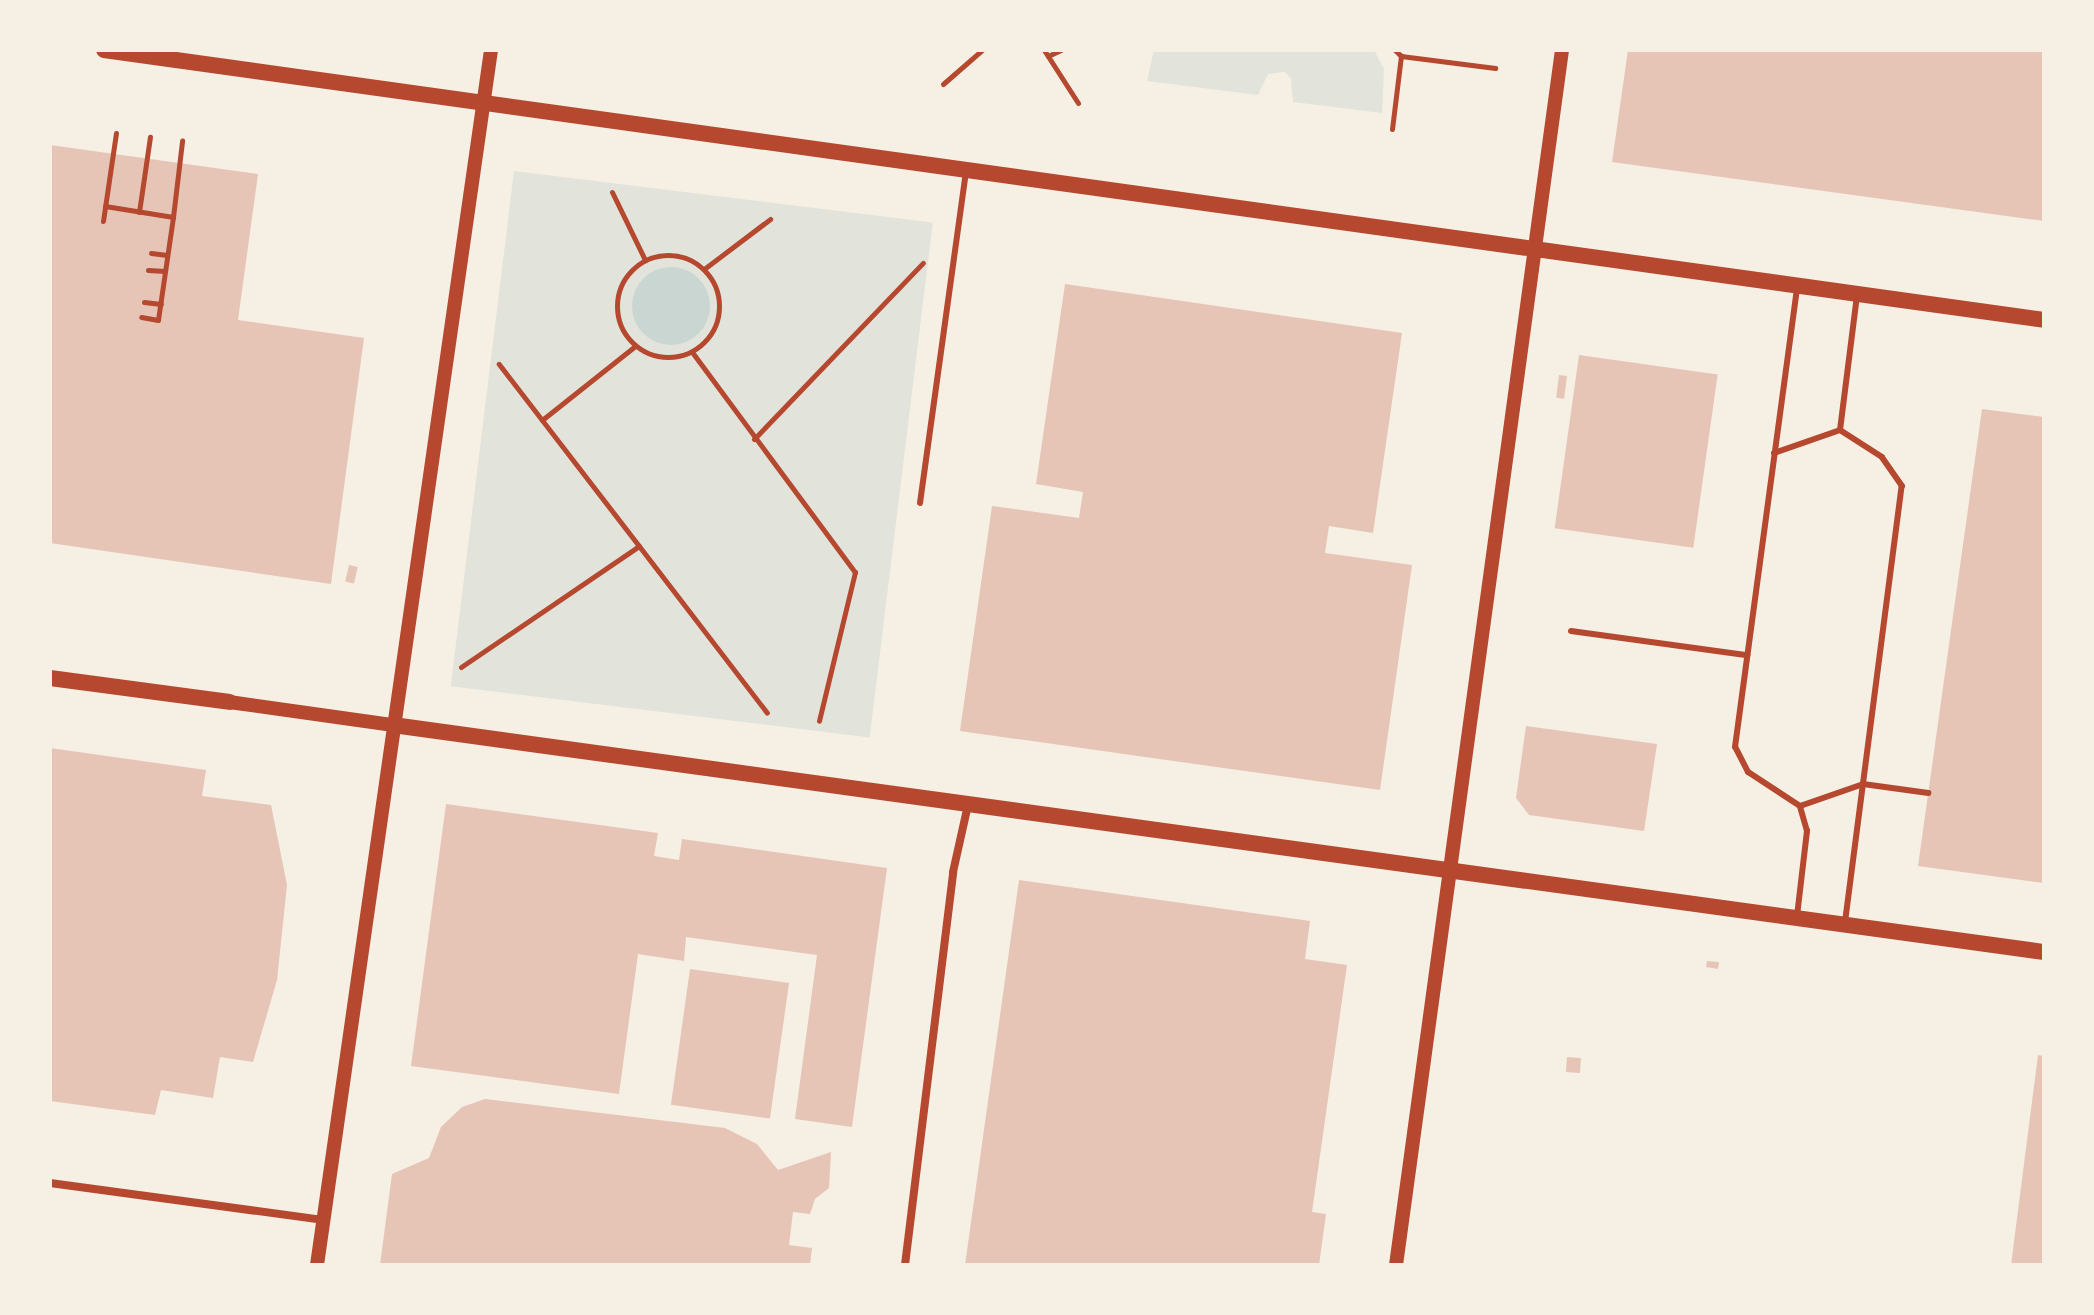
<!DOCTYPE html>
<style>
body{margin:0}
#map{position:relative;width:2094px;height:1315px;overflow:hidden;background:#f6efe4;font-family:"Source Serif 4",serif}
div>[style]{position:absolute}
.green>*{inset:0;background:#e2e4dc;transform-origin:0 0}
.water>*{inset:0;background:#c9d6d2}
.round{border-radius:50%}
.building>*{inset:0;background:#e6c5b7;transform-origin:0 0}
.path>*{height:5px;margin:-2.5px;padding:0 2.5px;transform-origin:2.5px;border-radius:2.5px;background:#b5482f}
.path>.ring{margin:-2.5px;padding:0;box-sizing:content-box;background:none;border:5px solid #b5482f;border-radius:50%}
.service>*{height:6px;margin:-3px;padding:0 3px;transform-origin:3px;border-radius:3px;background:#b5482f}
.minor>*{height:8px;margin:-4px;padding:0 4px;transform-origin:4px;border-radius:4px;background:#b5482f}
.tertiary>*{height:14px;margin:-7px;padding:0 7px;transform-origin:7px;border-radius:7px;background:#b5482f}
.secondary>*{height:16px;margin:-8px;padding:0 8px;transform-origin:8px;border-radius:8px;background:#b5482f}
span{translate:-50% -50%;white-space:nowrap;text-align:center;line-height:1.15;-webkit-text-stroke:7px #f6efe4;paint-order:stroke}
.frame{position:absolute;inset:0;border:52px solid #f6efe4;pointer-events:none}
</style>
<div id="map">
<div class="green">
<div style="clip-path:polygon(1154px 50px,1374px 50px,1384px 69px,1382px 113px,1293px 102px,1291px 79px,1285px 72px,1268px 74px,1258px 95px,1147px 81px)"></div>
<div style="left:514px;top:171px;width:422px;height:519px;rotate:7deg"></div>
</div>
<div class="water">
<div class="round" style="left:632px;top:267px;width:78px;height:78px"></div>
</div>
<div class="building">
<div style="clip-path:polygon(1628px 50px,2044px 50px,2044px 221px,1612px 162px)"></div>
<div style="clip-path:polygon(50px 145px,258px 174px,238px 320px,364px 338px,331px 584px,50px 543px)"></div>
<div style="clip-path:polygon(1065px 284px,1402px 333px,1373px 533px,1329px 526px,1325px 553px,1412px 565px,1380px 790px,960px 731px,992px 506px,1079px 518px,1083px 492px,1036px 484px)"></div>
<div style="left:1579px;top:355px;width:140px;height:175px;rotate:8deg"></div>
<div style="left:1559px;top:375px;width:8px;height:23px;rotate:7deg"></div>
<div style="clip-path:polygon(1982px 409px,2044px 417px,2044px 883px,1918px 866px)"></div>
<div style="left:349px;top:565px;width:9px;height:17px;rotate:13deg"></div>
<div style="clip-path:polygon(1526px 726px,1657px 744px,1644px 831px,1529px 815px,1516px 798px)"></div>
<div style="clip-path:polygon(50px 748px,206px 770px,202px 796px,271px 805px,287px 885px,277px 980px,253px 1062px,220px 1057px,213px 1098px,161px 1090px,155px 1115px,50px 1101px)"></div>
<div style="clip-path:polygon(446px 804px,658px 833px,654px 856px,679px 860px,682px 839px,887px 868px,852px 1127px,795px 1119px,817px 955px,686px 937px,684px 961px,638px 954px,619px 1094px,411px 1066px)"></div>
<div style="clip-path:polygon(1019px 880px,1310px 921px,1305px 959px,1347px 965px,1312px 1212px,1326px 1214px,1319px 1265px,965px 1265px)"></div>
<div style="clip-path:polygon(1707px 961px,1719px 962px,1718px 969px,1706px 967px)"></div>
<div style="left:690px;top:969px;width:100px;height:137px;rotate:8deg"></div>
<div style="clip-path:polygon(2038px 1055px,2044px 1056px,2044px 1265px,2011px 1265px)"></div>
<div style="left:1567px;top:1057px;width:14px;height:15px;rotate:4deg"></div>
<div style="clip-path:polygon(485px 1099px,725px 1128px,757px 1144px,778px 1170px,831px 1152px,829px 1188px,815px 1199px,810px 1214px,793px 1212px,789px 1245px,812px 1248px,810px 1265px,380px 1265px,392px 1174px,429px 1158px,441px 1127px,462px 1107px)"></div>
</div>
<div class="path">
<div style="left:1044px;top:50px;width:63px;rotate:57.3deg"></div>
<div style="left:1395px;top:50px;width:8px;rotate:45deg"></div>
<div style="left:1048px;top:56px;width:14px;rotate:-25deg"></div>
<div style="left:943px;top:84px;width:52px;rotate:-41.1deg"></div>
<div style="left:1392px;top:129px;width:74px;rotate:-83deg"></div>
<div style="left:1401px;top:56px;width:95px;rotate:7.3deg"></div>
<div style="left:612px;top:192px;width:76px;rotate:64.1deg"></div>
<div style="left:105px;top:206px;width:69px;rotate:9.2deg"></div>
<div style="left:173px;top:217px;width:104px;rotate:98.3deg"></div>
<div style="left:158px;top:320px;width:17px;rotate:-170deg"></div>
<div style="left:139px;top:212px;width:76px;rotate:-81.7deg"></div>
<div style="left:173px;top:217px;width:77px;rotate:-83.2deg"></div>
<div style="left:103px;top:221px;width:89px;rotate:-81.6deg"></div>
<div style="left:151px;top:253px;width:16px;rotate:7deg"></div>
<div class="ring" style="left:617px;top:255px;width:97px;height:97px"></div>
<div style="left:704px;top:269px;width:83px;rotate:-37.1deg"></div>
<div style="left:148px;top:270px;width:17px;rotate:3deg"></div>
<div style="left:144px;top:302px;width:17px;rotate:7deg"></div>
<div style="left:692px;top:352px;width:274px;rotate:53.5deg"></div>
<div style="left:855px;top:572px;width:153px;rotate:103.6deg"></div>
<div style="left:542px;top:420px;width:119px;rotate:-38.5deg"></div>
<div style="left:754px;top:439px;width:244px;rotate:-46.2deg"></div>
<div style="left:639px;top:546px;width:210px;rotate:52.5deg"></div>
<div style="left:461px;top:667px;width:215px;rotate:-34.2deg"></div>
<div style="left:639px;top:546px;width:230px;rotate:-127.6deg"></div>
</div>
<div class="service">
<div style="left:1774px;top:453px;width:70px;rotate:-19.2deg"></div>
<div style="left:920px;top:503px;width:336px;rotate:-82.1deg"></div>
<div style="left:1571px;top:631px;width:178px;rotate:7.8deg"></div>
<div style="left:1800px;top:806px;width:67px;rotate:-19.2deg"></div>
<div style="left:1863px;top:784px;width:66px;rotate:7.9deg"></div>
<div style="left:1797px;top:916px;width:86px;rotate:-83.3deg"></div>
<div style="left:1807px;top:831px;width:26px;rotate:-106deg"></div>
<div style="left:1800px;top:806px;width:62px;rotate:-146.8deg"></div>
<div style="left:1748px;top:772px;width:28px;rotate:-117deg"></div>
<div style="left:1735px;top:747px;width:465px;rotate:-82.3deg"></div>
<div style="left:1845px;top:922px;width:440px;rotate:-82.6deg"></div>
<div style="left:1902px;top:486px;width:35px;rotate:-125deg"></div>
<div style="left:1882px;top:457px;width:50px;rotate:-147.3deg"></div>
<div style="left:1840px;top:430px;width:136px;rotate:-82.8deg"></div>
</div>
<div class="minor">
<div style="left:50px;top:1183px;width:275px;rotate:7.7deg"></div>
<div style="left:905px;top:1265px;width:396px;rotate:-83deg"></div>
<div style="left:953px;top:872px;width:69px;rotate:-77.4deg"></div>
</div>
<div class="tertiary">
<div style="left:229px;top:702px;width:166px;rotate:8deg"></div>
<div style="left:317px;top:1265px;width:1227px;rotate:-81.85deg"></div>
<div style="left:1396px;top:1265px;width:1226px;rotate:-82.22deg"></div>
</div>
<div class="secondary">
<div style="left:104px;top:50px;width:1959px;rotate:7.92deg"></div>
<div style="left:50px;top:678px;width:181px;rotate:7.6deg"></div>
<div style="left:393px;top:725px;width:1667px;rotate:7.83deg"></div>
</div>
<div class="frame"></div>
</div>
